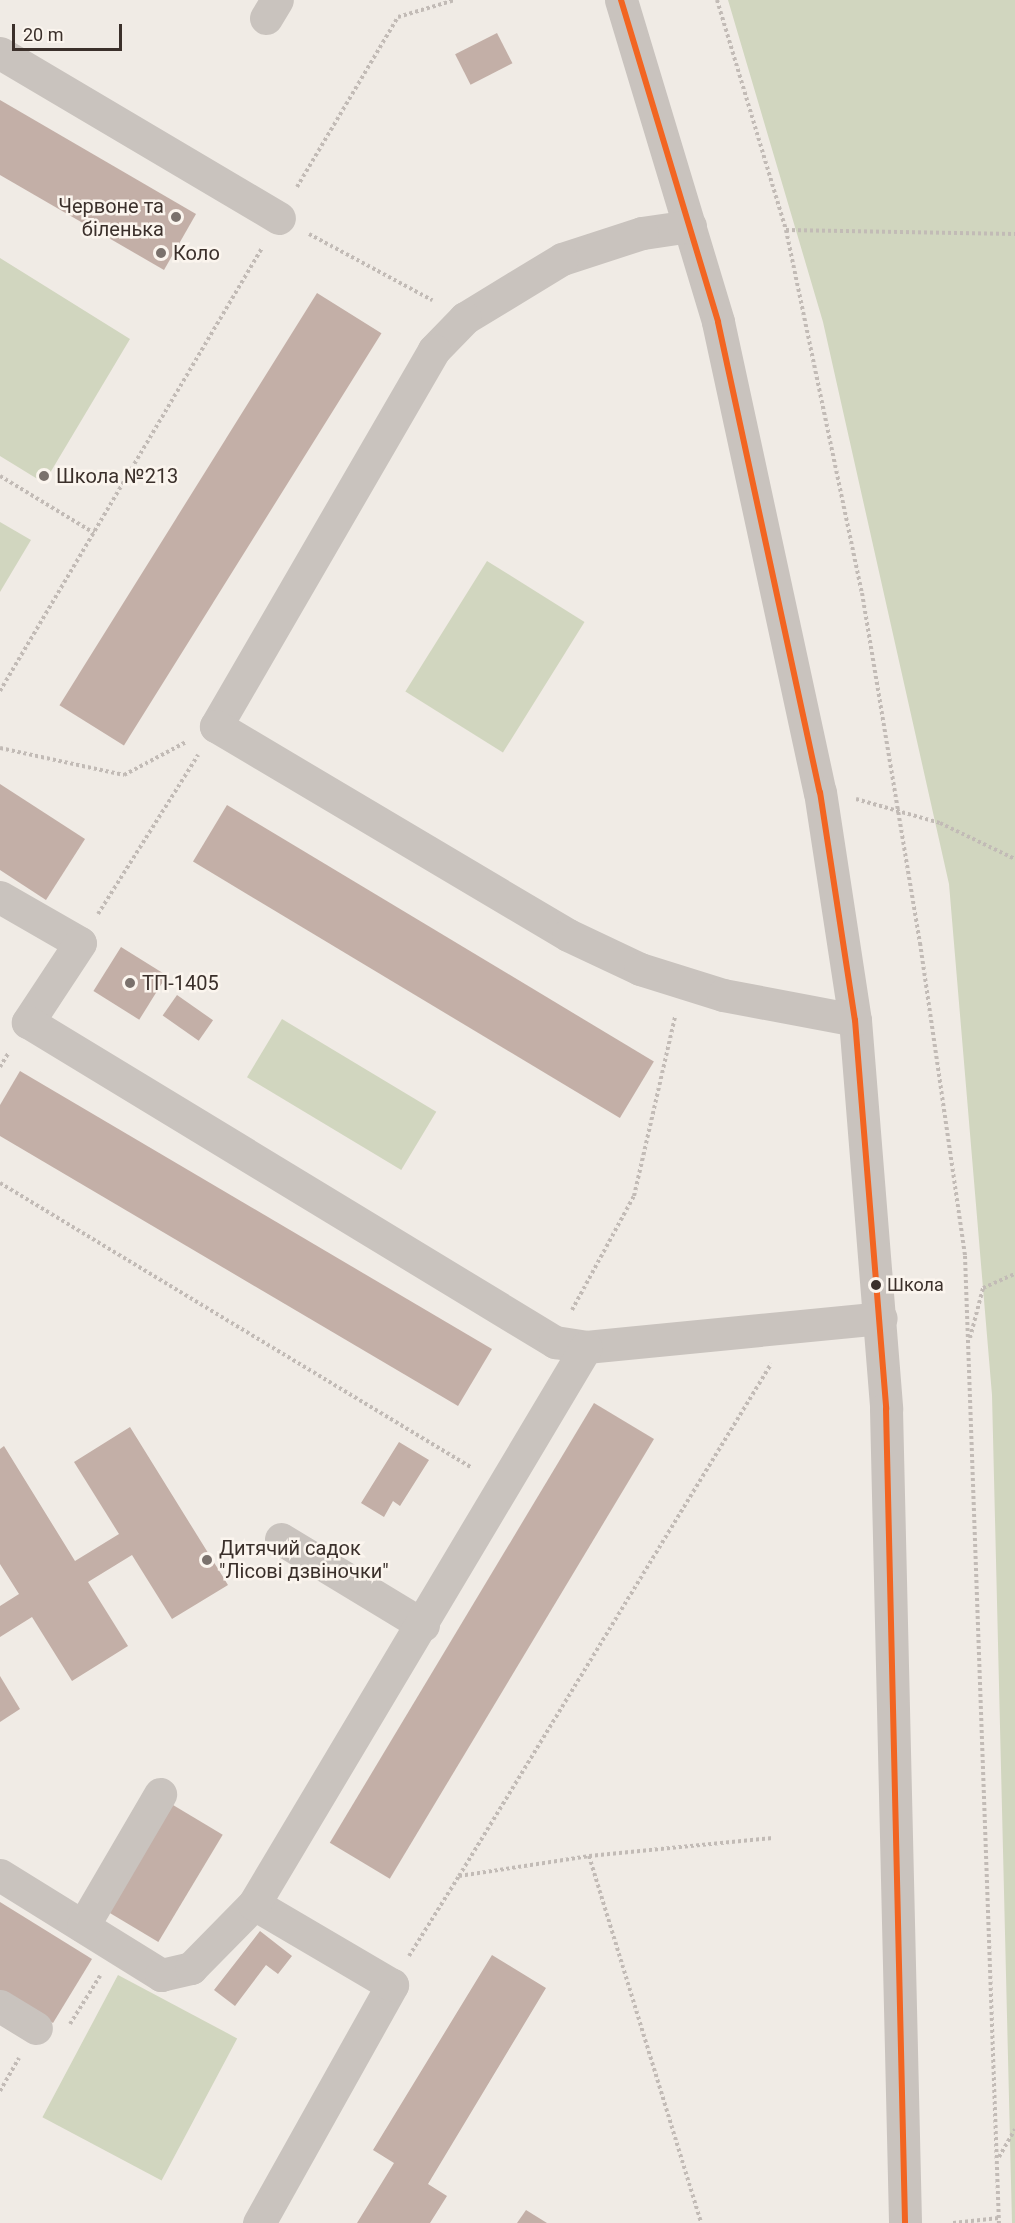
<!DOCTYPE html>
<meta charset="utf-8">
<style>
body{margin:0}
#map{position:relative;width:1015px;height:2223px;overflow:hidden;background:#f0ebe5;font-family:Roboto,sans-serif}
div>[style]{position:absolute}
.green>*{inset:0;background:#d1d6bf;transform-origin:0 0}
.building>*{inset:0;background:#c3afa7;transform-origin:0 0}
.path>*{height:4px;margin-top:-2px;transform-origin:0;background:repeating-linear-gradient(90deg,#c2bbb6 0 3px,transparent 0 6px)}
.minor>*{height:33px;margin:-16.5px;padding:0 16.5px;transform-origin:16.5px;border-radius:16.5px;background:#c9c3be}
.bus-1>*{height:6px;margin:-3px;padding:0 3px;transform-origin:3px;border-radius:3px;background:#f26522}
.dots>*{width:16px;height:16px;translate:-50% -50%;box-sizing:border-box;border:3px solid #fbf5ee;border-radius:50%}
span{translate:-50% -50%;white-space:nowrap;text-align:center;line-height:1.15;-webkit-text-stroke:5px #fbf5ee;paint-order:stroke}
.bus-label{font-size:18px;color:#3b302b}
.left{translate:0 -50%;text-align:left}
.poi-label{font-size:20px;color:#3b302b}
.right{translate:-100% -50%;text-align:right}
.scale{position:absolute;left:12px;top:24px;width:110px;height:27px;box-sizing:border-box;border:3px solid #3b302b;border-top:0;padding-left:8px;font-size:18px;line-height:21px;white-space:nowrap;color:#3b302b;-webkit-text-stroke:4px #fbf5ee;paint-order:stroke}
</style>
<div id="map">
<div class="green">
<div style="clip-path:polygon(728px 0,1015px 0,1015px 2223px,1012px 2223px,992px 1395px,949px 884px,823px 322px)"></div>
<div style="clip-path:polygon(0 258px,130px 339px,44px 483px,0 456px)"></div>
<div style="clip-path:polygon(0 522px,31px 540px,0 592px)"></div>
<div style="left:487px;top:561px;width:115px;height:154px;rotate:32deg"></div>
<div style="left:282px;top:1019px;width:180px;height:68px;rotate:31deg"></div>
<div style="left:118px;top:1975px;width:135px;height:161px;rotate:28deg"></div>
</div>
<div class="building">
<div style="left:497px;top:33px;width:34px;height:47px;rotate:63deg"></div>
<div style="clip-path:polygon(0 100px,196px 214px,164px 270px,0 175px)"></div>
<div style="left:317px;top:293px;width:76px;height:486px;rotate:32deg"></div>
<div style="clip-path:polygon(0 784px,85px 839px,46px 900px,0 870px)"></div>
<div style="left:227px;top:805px;width:498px;height:66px;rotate:31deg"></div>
<div style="left:121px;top:947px;width:54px;height:52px;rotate:32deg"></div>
<div style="left:177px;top:995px;width:44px;height:25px;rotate:35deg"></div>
<div style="clip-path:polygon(20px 1071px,492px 1349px,458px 1406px,0 1136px,0 1105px)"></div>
<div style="left:594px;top:1403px;width:70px;height:513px;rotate:31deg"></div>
<div style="clip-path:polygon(130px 1427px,228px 1585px,172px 1619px,132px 1555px,88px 1582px,128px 1646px,72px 1681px,32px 1617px,0 1637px,0 1606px,19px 1594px,0 1564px,0 1449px,4px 1446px,75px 1561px,119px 1534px,74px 1462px)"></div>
<div style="clip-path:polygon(399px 1442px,429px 1460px,400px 1506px,393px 1501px,384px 1517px,361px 1503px)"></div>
<div style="clip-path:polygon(0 1676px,20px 1709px,0 1722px)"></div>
<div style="left:173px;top:1805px;width:58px;height:125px;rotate:31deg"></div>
<div style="clip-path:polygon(0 1902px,92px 1959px,53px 2023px,0 1990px)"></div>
<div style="clip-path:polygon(260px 1931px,292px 1956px,278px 1974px,266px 1965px,235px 2006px,214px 1990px)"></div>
<div style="clip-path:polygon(492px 1955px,546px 1988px,428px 2184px,447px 2196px,430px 2223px,357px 2223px,394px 2163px,373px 2150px)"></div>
<div style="clip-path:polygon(526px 2210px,547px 2223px,517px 2223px)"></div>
</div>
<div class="path">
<div style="left:717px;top:0;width:240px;rotate:73.3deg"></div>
<div style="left:786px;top:230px;width:371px;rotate:78.2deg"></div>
<div style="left:862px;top:593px;width:355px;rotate:80.6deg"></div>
<div style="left:920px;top:943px;width:316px;rotate:81.8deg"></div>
<div style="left:965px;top:1256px;width:968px;rotate:87.99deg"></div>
<div style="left:297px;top:187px;width:198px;rotate:-59.3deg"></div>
<div style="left:398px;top:17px;width:59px;rotate:-16.6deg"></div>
<div style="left:786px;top:230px;width:229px;rotate:1deg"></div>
<div style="left:309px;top:234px;width:140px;rotate:28.2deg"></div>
<div style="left:0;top:476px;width:110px;rotate:31.2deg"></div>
<div style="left:0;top:691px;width:515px;rotate:-59.4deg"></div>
<div style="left:0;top:748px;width:127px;rotate:12.3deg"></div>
<div style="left:124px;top:775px;width:70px;rotate:-28deg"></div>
<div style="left:856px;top:799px;width:87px;rotate:15.9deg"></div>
<div style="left:940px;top:823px;width:83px;rotate:25.6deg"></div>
<div style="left:98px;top:914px;width:188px;rotate:-57.8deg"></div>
<div style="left:0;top:1067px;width:17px;rotate:-59deg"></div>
<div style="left:0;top:1183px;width:551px;rotate:31.12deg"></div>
<div style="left:572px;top:1310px;width:130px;rotate:-61.5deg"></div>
<div style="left:634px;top:1196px;width:184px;rotate:-77.1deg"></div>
<div style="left:970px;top:1338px;width:52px;rotate:-75.4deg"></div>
<div style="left:983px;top:1288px;width:35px;rotate:-24deg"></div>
<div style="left:589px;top:1856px;width:384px;rotate:73deg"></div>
<div style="left:459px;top:1876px;width:600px;rotate:-58.64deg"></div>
<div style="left:409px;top:1956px;width:94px;rotate:-58deg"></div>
<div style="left:459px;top:1876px;width:132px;rotate:-8.7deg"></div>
<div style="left:589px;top:1856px;width:185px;rotate:-5.6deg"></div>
<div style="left:70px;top:2024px;width:57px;rotate:-58deg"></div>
<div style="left:0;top:2091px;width:38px;rotate:-60deg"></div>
<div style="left:999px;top:2157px;width:32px;rotate:-60deg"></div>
<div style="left:953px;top:2223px;width:46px;rotate:-6.2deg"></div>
</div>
<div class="minor">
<div style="left:621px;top:0;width:336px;rotate:73.2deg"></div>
<div style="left:718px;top:322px;width:481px;rotate:77.8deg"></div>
<div style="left:820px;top:792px;width:231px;rotate:81.3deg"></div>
<div style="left:855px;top:1020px;width:390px;rotate:85.4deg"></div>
<div style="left:886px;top:1409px;width:814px;rotate:88.66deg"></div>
<div style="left:266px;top:18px;width:21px;rotate:-59deg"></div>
<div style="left:0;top:53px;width:324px;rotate:30.6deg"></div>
<div style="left:690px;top:226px;width:49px;rotate:171.7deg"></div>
<div style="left:642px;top:233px;width:84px;rotate:162deg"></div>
<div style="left:562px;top:259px;width:114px;rotate:148.7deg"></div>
<div style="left:465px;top:318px;width:45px;rotate:134.1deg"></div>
<div style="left:434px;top:350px;width:435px;rotate:120.1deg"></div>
<div style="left:216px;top:726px;width:409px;rotate:30.7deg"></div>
<div style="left:568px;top:935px;width:80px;rotate:25.3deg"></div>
<div style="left:640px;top:969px;width:87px;rotate:17.4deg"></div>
<div style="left:723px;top:995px;width:134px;rotate:10.7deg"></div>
<div style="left:0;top:897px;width:92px;rotate:29.9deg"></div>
<div style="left:80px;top:943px;width:95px;rotate:123.4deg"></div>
<div style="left:28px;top:1022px;width:617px;rotate:31.27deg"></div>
<div style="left:555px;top:1342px;width:31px;rotate:9deg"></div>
<div style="left:586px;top:1347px;width:296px;rotate:-5.6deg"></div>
<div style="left:281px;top:1539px;width:166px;rotate:31.2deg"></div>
<div style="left:0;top:1875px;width:190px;rotate:31.8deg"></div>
<div style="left:161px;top:1975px;width:31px;rotate:-13deg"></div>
<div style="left:191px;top:1968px;width:90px;rotate:-45.5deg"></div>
<div style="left:83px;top:1926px;width:153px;rotate:-59.7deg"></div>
<div style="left:0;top:2006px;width:42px;rotate:31.4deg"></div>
<div style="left:259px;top:2223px;width:273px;rotate:-60.8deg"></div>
<div style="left:392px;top:1985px;width:160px;rotate:-149.6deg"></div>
<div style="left:254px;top:1904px;width:648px;rotate:-59.2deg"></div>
</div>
<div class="bus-1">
<div style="left:621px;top:0;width:336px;rotate:73.2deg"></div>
<div style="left:718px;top:322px;width:481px;rotate:77.8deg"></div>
<div style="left:820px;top:792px;width:231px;rotate:81.3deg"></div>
<div style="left:855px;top:1020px;width:390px;rotate:85.4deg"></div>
<div style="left:886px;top:1409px;width:814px;rotate:88.66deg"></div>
</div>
<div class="dots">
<div style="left:176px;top:217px;background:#7a716c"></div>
<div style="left:161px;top:253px;background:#7a716c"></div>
<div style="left:44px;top:476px;background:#7a716c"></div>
<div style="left:130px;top:983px;background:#7a716c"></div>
<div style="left:876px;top:1285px;background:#3b302b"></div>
<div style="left:207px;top:1560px;background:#7a716c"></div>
</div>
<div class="bus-label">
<span class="left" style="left:887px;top:1285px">Школа</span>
</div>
<div class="poi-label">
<span class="right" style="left:164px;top:218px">Червоне та<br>біленька</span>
<span class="left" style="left:173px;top:253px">Коло</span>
<span class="left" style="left:56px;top:476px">Школа №213</span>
<span class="left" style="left:142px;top:983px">ТП-1405</span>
<span class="left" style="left:219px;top:1560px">Дитячий садок<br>"Лісові дзвіночки"</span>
</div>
<div class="scale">20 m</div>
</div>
